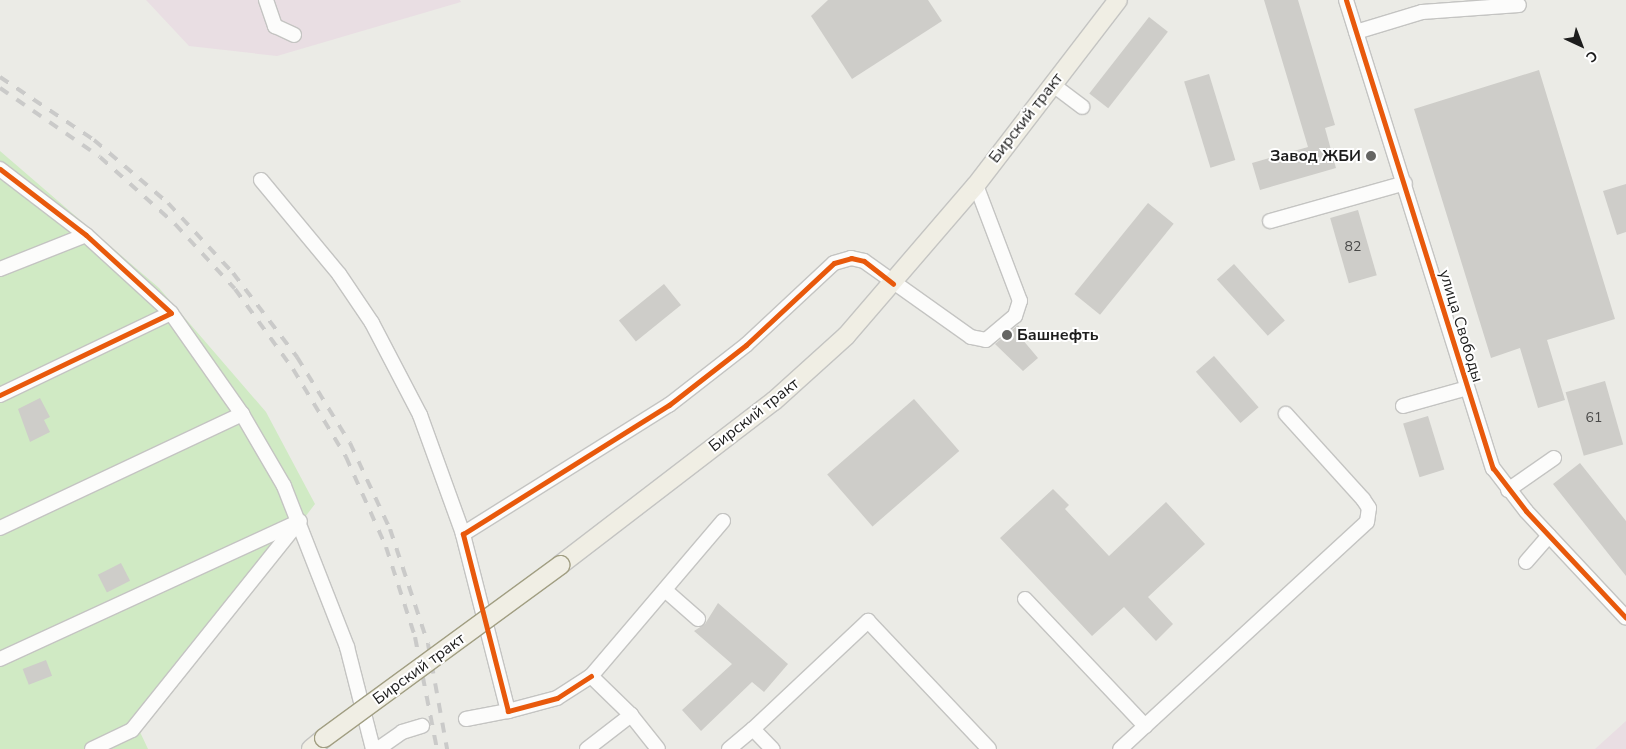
<!DOCTYPE html>
<meta charset="utf-8">
<style>
body{margin:0}
#map{position:relative;width:1626px;height:749px;overflow:hidden;background:#ebebe6;font-family:"Nunito Sans",sans-serif}
div>[style]{position:absolute}
.industrial>*{inset:0;background:#e9dee3}
.grass>*{inset:0;background:#d0eac4}
.building>*{inset:0;background:#cecdc9;transform-origin:0 0}
.roads{filter:drop-shadow(1px 0 #c4c4c2) drop-shadow(-1px 0 #c4c4c2) drop-shadow(0 1px #c4c4c2) drop-shadow(0 -1px #c4c4c2)}
.minor>*{height:14px;margin:-7px;padding:0 7px;transform-origin:7px;border-radius:7px;background:#fcfcfb}
.major>*{height:18px;margin:-9px;padding:0 9px;transform-origin:9px;border-radius:9px;background:#f0eee4}
.rail>*{height:4px;margin-top:-2px;transform-origin:0;background:repeating-linear-gradient(90deg,#cacac9 0 10px,transparent 0 20px)}
.bridges{filter:drop-shadow(1px 0 #a19e82) drop-shadow(-1px 0 #a19e82) drop-shadow(0 1px #a19e82) drop-shadow(0 -1px #a19e82)}
.major-bridge>*{height:18px;margin:-9px;padding:0 9px;transform-origin:9px;border-radius:9px;background:#f0eee4}
.cycleway>*{height:5px;margin:-2.5px;padding:0 2.5px;transform-origin:2.5px;border-radius:2.5px;background:#e8590c}
.dots>*{width:14px;height:14px;translate:-50% -50%;box-sizing:border-box;border:2px solid #fff;border-radius:50%}
span{translate:-50% -50%;white-space:nowrap;text-align:center;line-height:1.15;-webkit-text-stroke:4px #fff;paint-order:stroke}
.number-label{font-size:14px;color:#494948}
.number-label span{-webkit-text-stroke-width:0}
.street-label{font-size:16px;color:#1d1d1d}
.poi-label{font-size:16px;color:#1d1d1d;font-weight:700}
.right{translate:-100% -50%;text-align:right}
.left{translate:0 -50%;text-align:left}
.north{position:absolute;left:1556px;top:20px;width:50px;height:50px;-webkit-text-stroke:4px #fff;paint-order:stroke;rotate:137deg;font-size:14px;font-weight:700;line-height:20px;text-align:center;color:#1d1d1d}
.north::after{content:'';display:block;margin:auto;width:18px;height:22px;background:#1d1d1d;clip-path:polygon(50% 0,100% 100%,50% 72%,0 100%)}
</style>
<div id="map">
<div class="industrial">
<div style="clip-path:polygon(146px 0,460px 0,461px 2px,277px 56px,189px 46px)"></div>
<div style="clip-path:polygon(1626px 721px,1626px 749px,1595px 749px)"></div>
</div>
<div class="grass">
<div style="clip-path:polygon(0 151px,159px 288px,266px 412px,315px 504px,140px 732px,148px 749px,0 749px)"></div>
</div>
<div class="building">
<div style="clip-path:polygon(828px 0,928px 0,942px 21px,852px 79px,811px 16px)"></div>
<div style="clip-path:polygon(1264px 0,1298px 0,1335px 125px,1325px 128px,1336px 168px,1260px 190px,1252px 163px,1308px 147px)"></div>
<div style="left:1149px;top:17px;width:24px;height:97px;rotate:38deg"></div>
<div style="clip-path:polygon(1539px 70px,1615px 319px,1547px 340px,1565px 400px,1538px 408px,1520px 348px,1491px 358px,1414px 109px)"></div>
<div style="left:1209px;top:74px;width:90px;height:26px;rotate:73deg"></div>
<div style="clip-path:polygon(1626px 184px,1626px 232px,1617px 235px,1603px 191px)"></div>
<div style="left:1148px;top:203px;width:33px;height:117px;rotate:39deg"></div>
<div style="left:1358px;top:210px;width:68px;height:29px;rotate:74deg"></div>
<div style="left:1234px;top:264px;width:76px;height:23px;rotate:48deg"></div>
<div style="left:664px;top:284px;width:27px;height:58px;rotate:51deg"></div>
<div style="clip-path:polygon(1018px 325px,1027px 336px,1022px 339px,1038px 358px,1023px 371px,995px 344px)"></div>
<div style="left:1214px;top:356px;width:68px;height:24px;rotate:49deg"></div>
<div style="left:1605px;top:381px;width:66px;height:41px;rotate:74deg"></div>
<div style="clip-path:polygon(40px 398px,50px 417px,44px 420px,50px 432px,30px 442px,18px 409px)"></div>
<div style="left:914px;top:399px;width:69px;height:115px;rotate:49deg"></div>
<div style="left:1428px;top:416px;width:56px;height:26px;rotate:73deg"></div>
<div style="clip-path:polygon(1580px 463px,1626px 521px,1626px 576px,1553px 484px)"></div>
<div style="clip-path:polygon(1053px 489px,1069px 505px,1065px 509px,1109px 556px,1166px 502px,1205px 544px,1148px 597px,1173px 624px,1156px 641px,1124px 607px,1092px 636px,1000px 538px)"></div>
<div style="left:121px;top:563px;width:20px;height:26px;rotate:63deg"></div>
<div style="clip-path:polygon(718px 603px,788px 664px,764px 692px,752px 682px,701px 731px,682px 710px,732px 664px,694px 631px,705px 624px)"></div>
<div style="left:46px;top:660px;width:17px;height:25px;rotate:69deg"></div>
</div>
<div class="roads">
<div class="minor">
<div style="left:266px;top:0;width:28px;rotate:71deg"></div>
<div style="left:275px;top:26px;width:21px;rotate:25deg"></div>
<div style="left:1346px;top:0;width:491px;rotate:72.6deg"></div>
<div style="left:1493px;top:468px;width:54px;rotate:52.5deg"></div>
<div style="left:1526px;top:511px;width:146px;rotate:46.9deg"></div>
<div style="left:1356px;top:32px;width:69px;rotate:-16.9deg"></div>
<div style="left:1422px;top:12px;width:97px;rotate:-4.1deg"></div>
<div style="left:1052px;top:84px;width:38px;rotate:37deg"></div>
<div style="left:0;top:169px;width:108px;rotate:37.5deg"></div>
<div style="left:86px;top:235px;width:115px;rotate:42.5deg"></div>
<div style="left:171px;top:313px;width:190px;rotate:154.4deg"></div>
<div style="left:261px;top:180px;width:122px;rotate:50.3deg"></div>
<div style="left:339px;top:274px;width:59px;rotate:56deg"></div>
<div style="left:372px;top:323px;width:104px;rotate:62.4deg"></div>
<div style="left:420px;top:415px;width:127px;rotate:70.1deg"></div>
<div style="left:1270px;top:221px;width:140px;rotate:-15.7deg"></div>
<div style="left:0;top:269px;width:92px;rotate:-21.6deg"></div>
<div style="left:171px;top:313px;width:123px;rotate:54.9deg"></div>
<div style="left:242px;top:414px;width:83px;rotate:59.7deg"></div>
<div style="left:284px;top:486px;width:173px;rotate:68.6deg"></div>
<div style="left:347px;top:647px;width:105px;rotate:75.7deg"></div>
<div style="left:1403px;top:406px;width:66px;rotate:-15.7deg"></div>
<div style="left:1508px;top:490px;width:56px;rotate:-34.8deg"></div>
<div style="left:723px;top:521px;width:204px;rotate:130.4deg"></div>
<div style="left:591px;top:676px;width:40px;rotate:147.1deg"></div>
<div style="left:557px;top:698px;width:51px;rotate:165.1deg"></div>
<div style="left:508px;top:711px;width:183px;rotate:-104.3deg"></div>
<div style="left:463px;top:534px;width:243px;rotate:-32.1deg"></div>
<div style="left:669px;top:405px;width:98px;rotate:-37.9deg"></div>
<div style="left:746px;top:345px;width:120px;rotate:-43deg"></div>
<div style="left:834px;top:263px;width:18px;rotate:-16deg"></div>
<div style="left:851px;top:258px;width:13px;rotate:13deg"></div>
<div style="left:864px;top:261px;width:131px;rotate:35.4deg"></div>
<div style="left:971px;top:337px;width:15px;rotate:11deg"></div>
<div style="left:986px;top:340px;width:38px;rotate:-40deg"></div>
<div style="left:1015px;top:316px;width:16px;rotate:-72deg"></div>
<div style="left:1020px;top:301px;width:124px;rotate:-110.8deg"></div>
<div style="left:0;top:528px;width:268px;rotate:-25.2deg"></div>
<div style="left:1526px;top:562px;width:35px;rotate:-49deg"></div>
<div style="left:665px;top:590px;width:44px;rotate:41.3deg"></div>
<div style="left:1025px;top:599px;width:175px;rotate:46.6deg"></div>
<div style="left:1145px;top:726px;width:34px;rotate:137deg"></div>
<div style="left:0;top:659px;width:330px;rotate:-24.7deg"></div>
<div style="left:591px;top:676px;width:56px;rotate:44.3deg"></div>
<div style="left:631px;top:715px;width:43px;rotate:51.5deg"></div>
<div style="left:466px;top:719px;width:43px;rotate:-10.8deg"></div>
<div style="left:1145px;top:726px;width:301px;rotate:-42.6deg"></div>
<div style="left:1367px;top:522px;width:14px;rotate:-82deg"></div>
<div style="left:1369px;top:508px;width:11px;rotate:-124deg"></div>
<div style="left:1363px;top:499px;width:115px;rotate:-132.2deg"></div>
<div style="left:753px;top:729px;width:158px;rotate:-43.2deg"></div>
<div style="left:868px;top:621px;width:176px;rotate:46.6deg"></div>
<div style="left:92px;top:749px;width:44px;rotate:-25.4deg"></div>
<div style="left:132px;top:730px;width:265px;rotate:-51.3deg"></div>
<div style="left:378px;top:749px;width:29px;rotate:-35deg"></div>
<div style="left:402px;top:732px;width:21px;rotate:-17deg"></div>
<div style="left:587px;top:749px;width:56px;rotate:-37.7deg"></div>
<div style="left:729px;top:749px;width:31px;rotate:-40deg"></div>
<div style="left:753px;top:729px;width:28px;rotate:46deg"></div>
</div>
<div class="major">
<div style="left:560px;top:565px;width:270px;rotate:-37.5deg"></div>
<div style="left:774px;top:401px;width:97px;rotate:-42.1deg"></div>
<div style="left:846px;top:336px;width:199px;rotate:-49.3deg"></div>
<div style="left:976px;top:185px;width:233px;rotate:-52.5deg"></div>
<div style="left:311px;top:749px;width:17px;rotate:-40deg"></div>
</div>
</div>
<div class="rail">
<div style="left:0;top:77px;width:113px;rotate:33.8deg"></div>
<div style="left:94px;top:140px;width:97px;rotate:40.4deg"></div>
<div style="left:168px;top:203px;width:96px;rotate:47.1deg"></div>
<div style="left:233px;top:273px;width:106px;rotate:52.7deg"></div>
<div style="left:297px;top:357px;width:101px;rotate:58.4deg"></div>
<div style="left:350px;top:443px;width:95px;rotate:65.1deg"></div>
<div style="left:390px;top:529px;width:121px;rotate:71.7deg"></div>
<div style="left:428px;top:644px;width:107px;rotate:79.7deg"></div>
<div style="left:0;top:88px;width:121px;rotate:34.6deg"></div>
<div style="left:100px;top:157px;width:101px;rotate:41.8deg"></div>
<div style="left:175px;top:224px;width:88px;rotate:47.3deg"></div>
<div style="left:235px;top:289px;width:99px;rotate:54.1deg"></div>
<div style="left:293px;top:369px;width:103px;rotate:58.9deg"></div>
<div style="left:346px;top:457px;width:98px;rotate:66deg"></div>
<div style="left:386px;top:547px;width:95px;rotate:72.1deg"></div>
<div style="left:415px;top:637px;width:114px;rotate:78.9deg"></div>
</div>
<div class="bridges">
<div class="major-bridge">
<div style="left:324px;top:738px;width:293px;rotate:-36.2deg"></div>
</div>
</div>
<div class="cycleway">
<div style="left:1346px;top:0;width:491px;rotate:72.6deg"></div>
<div style="left:1493px;top:468px;width:54px;rotate:52.5deg"></div>
<div style="left:1526px;top:511px;width:146px;rotate:46.9deg"></div>
<div style="left:0;top:169px;width:108px;rotate:37.5deg"></div>
<div style="left:86px;top:235px;width:115px;rotate:42.5deg"></div>
<div style="left:171px;top:313px;width:190px;rotate:154.4deg"></div>
<div style="left:591px;top:676px;width:40px;rotate:147.1deg"></div>
<div style="left:557px;top:698px;width:51px;rotate:165.1deg"></div>
<div style="left:508px;top:711px;width:183px;rotate:-104.3deg"></div>
<div style="left:463px;top:534px;width:243px;rotate:-32.1deg"></div>
<div style="left:669px;top:405px;width:98px;rotate:-37.9deg"></div>
<div style="left:746px;top:345px;width:120px;rotate:-43deg"></div>
<div style="left:834px;top:263px;width:18px;rotate:-16deg"></div>
<div style="left:851px;top:258px;width:13px;rotate:13deg"></div>
<div style="left:864px;top:261px;width:37px;rotate:38deg"></div>
</div>
<div class="dots">
<div style="left:1371px;top:156px;background:#656563"></div>
<div style="left:1007px;top:335px;background:#656563"></div>
</div>
<div class="number-label">
<span style="left:1353px;top:247px">82</span>
<span style="left:1594px;top:418px">61</span>
</div>
<div class="street-label">
<span style="left:1026px;top:118px;rotate:-52deg">Бирский тракт</span>
<span style="left:1461px;top:326px;rotate:73deg">улица Свободы</span>
<span style="left:754px;top:415px;rotate:-38deg">Бирский тракт</span>
<span style="left:419px;top:669px;rotate:-36deg">Бирский тракт</span>
</div>
<div class="poi-label">
<span class="right" style="left:1361px;top:156px">Завод ЖБИ</span>
<span class="left" style="left:1017px;top:335px">Башнефть</span>
</div>
<div class="north">С</div>
</div>
